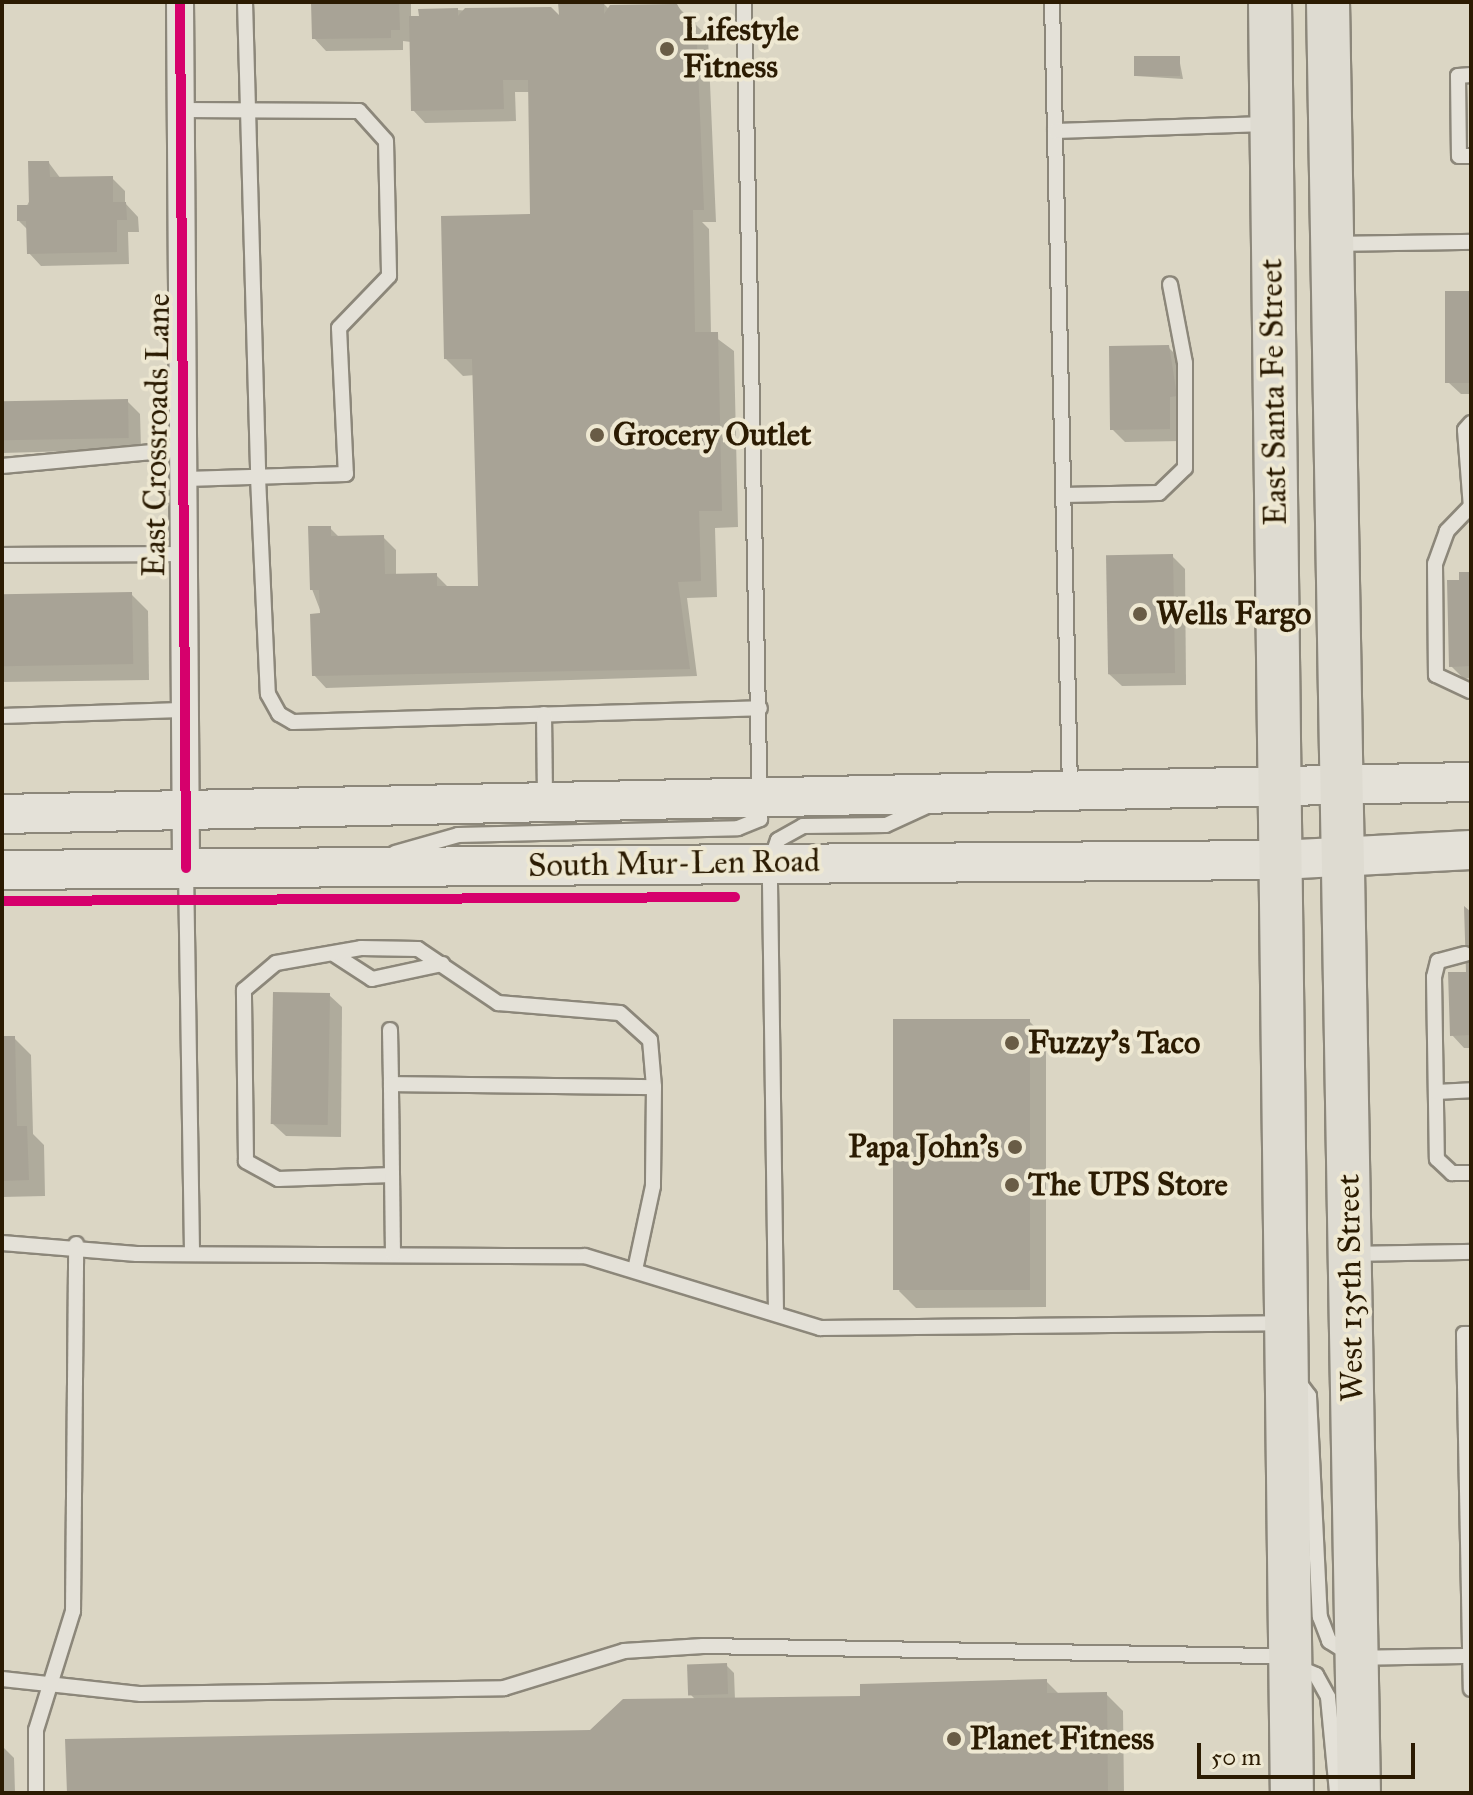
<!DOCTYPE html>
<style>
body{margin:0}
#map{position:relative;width:1473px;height:1795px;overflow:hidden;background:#dbd6c4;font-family:"IM FELL Great Primer",serif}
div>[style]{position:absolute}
.shadow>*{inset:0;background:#0003}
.building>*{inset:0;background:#a8a396;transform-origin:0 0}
.roads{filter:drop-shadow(2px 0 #8c877a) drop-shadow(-2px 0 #8c877a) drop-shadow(0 2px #8c877a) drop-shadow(0 -2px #8c877a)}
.lane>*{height:14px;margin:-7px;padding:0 7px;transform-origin:7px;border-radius:7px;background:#e4e1d8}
.street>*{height:26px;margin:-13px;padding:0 13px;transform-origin:13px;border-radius:13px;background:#e4e1d8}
.secondary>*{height:38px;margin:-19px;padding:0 19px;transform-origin:19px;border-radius:19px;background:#e4e1d8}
.primary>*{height:42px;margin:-21px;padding:0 21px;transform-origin:21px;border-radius:21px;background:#dedbd1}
.cycleway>*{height:10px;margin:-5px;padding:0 5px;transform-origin:5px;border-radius:5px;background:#d6006c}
.dots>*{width:22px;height:22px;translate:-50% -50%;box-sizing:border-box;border:4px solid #eee8d2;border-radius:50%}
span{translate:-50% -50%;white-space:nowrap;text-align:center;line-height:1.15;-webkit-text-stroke:8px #eee8d2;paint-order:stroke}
.poi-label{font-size:32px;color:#2b1b02;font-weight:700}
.left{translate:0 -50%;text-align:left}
.right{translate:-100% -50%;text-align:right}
.street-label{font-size:32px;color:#2b1b02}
.frame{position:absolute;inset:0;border:4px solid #2b1b02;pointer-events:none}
.scale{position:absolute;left:1197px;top:1743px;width:218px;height:36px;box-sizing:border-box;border:4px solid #2b1b02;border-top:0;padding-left:10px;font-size:24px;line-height:28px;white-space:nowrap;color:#2b1b02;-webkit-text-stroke:6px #eee8d2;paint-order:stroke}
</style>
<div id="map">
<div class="shadow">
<div style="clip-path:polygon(313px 2px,411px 2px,411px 18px,458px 10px,561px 19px,603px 3px,610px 10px,677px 6px,708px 37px,716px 222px,702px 222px,709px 229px,711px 334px,734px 351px,738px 527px,715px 528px,717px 597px,687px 598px,697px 676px,326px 688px,314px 675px,322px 615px,312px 589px,330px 528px,340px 538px,383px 537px,396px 550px,396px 576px,436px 575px,449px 588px,480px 588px,475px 375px,463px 376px,446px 359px,535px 216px,530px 92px,515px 92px,516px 121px,425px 123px,413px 110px,411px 42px,403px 41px,403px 50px,326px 51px,314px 38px)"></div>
<div style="clip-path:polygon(1179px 58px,1183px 79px,1136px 76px)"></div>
<div style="clip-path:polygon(49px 163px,61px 179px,112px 178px,125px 191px,125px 203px,138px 217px,139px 232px,128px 232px,129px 264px,41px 266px,29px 253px,28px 230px,19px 221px)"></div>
<div style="clip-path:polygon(1471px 293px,1471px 394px,1461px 394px,1448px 382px)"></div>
<div style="clip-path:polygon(1168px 347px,1181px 360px,1182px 441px,1125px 442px,1112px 429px)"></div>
<div style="clip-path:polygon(127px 401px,140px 414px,141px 449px,2px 453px,2px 404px)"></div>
<div style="clip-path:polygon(1172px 556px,1185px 569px,1186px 685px,1122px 686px,1109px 674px)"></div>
<div style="clip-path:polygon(1471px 574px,1471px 678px,1464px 679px,1451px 666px,1461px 582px)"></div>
<div style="clip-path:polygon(131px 594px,148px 611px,149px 680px,2px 682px,2px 596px)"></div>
<div style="clip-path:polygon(1471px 915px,1471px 1048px,1464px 1048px,1452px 1035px,1468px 974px)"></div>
<div style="clip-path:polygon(329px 995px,342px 1007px,341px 1137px,286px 1136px,273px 1124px)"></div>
<div style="clip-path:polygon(1029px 1021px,1046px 1038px,1046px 1307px,916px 1308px,899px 1291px)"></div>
<div style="clip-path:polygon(2px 1038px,14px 1038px,31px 1055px,33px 1134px,44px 1145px,45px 1196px,2px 1197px)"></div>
<div style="clip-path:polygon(726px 1665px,734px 1673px,735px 1700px,862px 1698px,1046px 1681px,1060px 1695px,1106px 1694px,1123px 1711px,1124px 1793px,69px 1793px,591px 1732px,696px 1700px,691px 1695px)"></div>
<div style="clip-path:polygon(2px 1746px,14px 1758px,15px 1793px,2px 1793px)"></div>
</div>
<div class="building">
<div style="clip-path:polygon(311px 2px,399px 2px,400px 30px,391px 30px,391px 38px,312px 39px)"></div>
<div style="clip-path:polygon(558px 2px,604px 2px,604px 14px,610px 5px,677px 4px,687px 22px,696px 22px,704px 210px,693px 210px,695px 332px,718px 332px,722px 511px,699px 511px,701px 581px,678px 582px,690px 669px,312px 676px,310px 614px,320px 613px,319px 590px,310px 590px,308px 526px,331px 526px,331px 536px,384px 535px,385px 574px,437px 573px,437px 586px,478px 586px,472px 359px,444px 359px,441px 216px,530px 214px,528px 80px,503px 80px,504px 109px,411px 111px,409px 16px,419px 16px,418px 9px,458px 8px,458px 16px,465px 8px,551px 7px,559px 15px)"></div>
<div style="left:1180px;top:56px;width:20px;height:46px;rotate:90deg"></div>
<div style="clip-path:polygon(28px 161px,49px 161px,50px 177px,113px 176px,113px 202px,126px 202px,127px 220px,117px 220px,117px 252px,27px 254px,26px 221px,17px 221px,17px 205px,29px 205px)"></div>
<div style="left:1445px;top:291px;width:26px;height:92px"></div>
<div style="clip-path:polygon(1169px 345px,1177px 396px,1170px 397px,1170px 429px,1110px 430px,1109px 346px)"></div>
<div style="left:128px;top:399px;width:39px;height:126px;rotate:89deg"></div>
<div style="left:1173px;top:554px;width:119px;height:67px;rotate:89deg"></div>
<div style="clip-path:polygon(1459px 572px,1471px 572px,1471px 666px,1449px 667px,1447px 580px,1459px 580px)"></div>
<div style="left:132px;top:592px;width:72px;height:130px;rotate:89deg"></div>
<div style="clip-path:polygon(1464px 906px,1471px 912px,1471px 1035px,1450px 1036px,1448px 972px,1466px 972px)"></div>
<div style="left:273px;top:992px;width:57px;height:132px;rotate:1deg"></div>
<div style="left:1030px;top:1019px;width:271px;height:137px;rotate:90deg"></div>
<div style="clip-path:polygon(2px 1036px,15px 1036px,17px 1126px,27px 1126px,29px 1180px,2px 1181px)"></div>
<div style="left:727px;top:1663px;width:31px;height:40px;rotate:88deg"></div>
<div style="clip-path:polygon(1047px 1679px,1047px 1693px,1107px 1692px,1108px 1793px,67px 1793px,65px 1739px,590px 1730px,623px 1699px,860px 1696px,860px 1684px)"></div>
</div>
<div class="roads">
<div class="lane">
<div style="left:245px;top:2px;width:475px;rotate:88.4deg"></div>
<div style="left:258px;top:477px;width:217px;rotate:87.4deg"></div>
<div style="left:268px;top:694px;width:23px;rotate:61deg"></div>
<div style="left:279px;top:714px;width:16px;rotate:30deg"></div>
<div style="left:293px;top:722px;width:467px;rotate:-1.7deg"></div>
<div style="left:1052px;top:2px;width:786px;rotate:88.69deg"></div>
<div style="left:1471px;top:75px;width:13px;rotate:176deg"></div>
<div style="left:1458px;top:76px;width:80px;rotate:89.3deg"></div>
<div style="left:1459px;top:156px;width:12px"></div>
<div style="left:182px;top:110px;width:177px;rotate:0.3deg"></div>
<div style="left:359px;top:111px;width:40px;rotate:48deg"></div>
<div style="left:386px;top:141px;width:135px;rotate:88.7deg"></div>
<div style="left:389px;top:276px;width:72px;rotate:133.9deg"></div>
<div style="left:339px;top:328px;width:146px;rotate:87.3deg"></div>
<div style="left:346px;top:474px;width:160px;rotate:178.2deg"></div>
<div style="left:1055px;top:131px;width:211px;rotate:-1.9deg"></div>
<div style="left:1337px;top:244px;width:134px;rotate:-0.9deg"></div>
<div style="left:1471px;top:423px;width:9px;rotate:131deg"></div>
<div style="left:1465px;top:430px;width:78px;rotate:85.6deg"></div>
<div style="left:2px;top:466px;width:186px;rotate:-5.3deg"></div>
<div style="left:1063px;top:495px;width:96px;rotate:-1.2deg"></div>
<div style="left:1159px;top:493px;width:36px;rotate:-44deg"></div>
<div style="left:1185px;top:468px;width:105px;rotate:-90deg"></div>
<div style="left:1185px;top:363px;width:80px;rotate:-100.8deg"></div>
<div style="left:1469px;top:508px;width:32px;rotate:134deg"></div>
<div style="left:1447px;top:531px;width:35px;rotate:110deg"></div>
<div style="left:1435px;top:564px;width:111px;rotate:89.5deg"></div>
<div style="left:1436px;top:675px;width:38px;rotate:25deg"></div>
<div style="left:2px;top:555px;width:179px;rotate:-0.3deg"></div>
<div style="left:544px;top:714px;width:85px;rotate:89.3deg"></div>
<div style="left:2px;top:716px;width:179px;rotate:-1.9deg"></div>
<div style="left:395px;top:853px;width:66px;rotate:-15.9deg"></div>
<div style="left:458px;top:835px;width:280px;rotate:-1.4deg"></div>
<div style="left:738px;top:828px;width:24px;rotate:-22deg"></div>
<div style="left:760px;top:819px;width:817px;rotate:-91.12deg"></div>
<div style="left:186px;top:869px;width:385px;rotate:89.1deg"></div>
<div style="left:1465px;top:954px;width:28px;rotate:165deg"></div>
<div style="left:1438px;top:961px;width:16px;rotate:104deg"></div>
<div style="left:1434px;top:977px;width:182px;rotate:89.1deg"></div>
<div style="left:1437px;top:1159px;width:21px;rotate:43deg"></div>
<div style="left:1452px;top:1173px;width:19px"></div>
<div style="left:335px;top:955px;width:44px;rotate:33deg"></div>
<div style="left:372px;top:979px;width:72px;rotate:-12.1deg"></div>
<div style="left:390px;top:1030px;width:54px;rotate:88.9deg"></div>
<div style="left:1436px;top:1092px;width:35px;rotate:-3deg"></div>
<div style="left:392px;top:1175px;width:114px;rotate:178deg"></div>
<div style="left:278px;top:1179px;width:37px;rotate:-151deg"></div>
<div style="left:246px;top:1161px;width:171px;rotate:-90.7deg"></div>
<div style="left:244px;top:990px;width:42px;rotate:-40.2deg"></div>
<div style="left:276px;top:963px;width:86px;rotate:-10deg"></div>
<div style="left:361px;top:948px;width:57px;rotate:1deg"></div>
<div style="left:418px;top:949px;width:97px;rotate:34deg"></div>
<div style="left:498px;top:1003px;width:122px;rotate:4.7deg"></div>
<div style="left:620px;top:1013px;width:40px;rotate:42deg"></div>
<div style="left:650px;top:1040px;width:47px;rotate:85.1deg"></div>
<div style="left:2px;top:1243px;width:135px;rotate:4.7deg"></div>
<div style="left:137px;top:1254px;width:448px;rotate:0.3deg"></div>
<div style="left:585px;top:1256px;width:246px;rotate:17deg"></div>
<div style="left:820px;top:1328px;width:461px;rotate:-0.6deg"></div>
<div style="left:393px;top:1254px;width:170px;rotate:-90.7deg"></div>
<div style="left:391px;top:1084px;width:263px;rotate:0.7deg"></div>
<div style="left:654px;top:1087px;width:99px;rotate:90.6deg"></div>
<div style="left:653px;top:1186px;width:86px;rotate:102.1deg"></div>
<div style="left:1355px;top:1254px;width:116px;rotate:-1deg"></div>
<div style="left:776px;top:1313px;width:450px;rotate:-90.8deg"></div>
<div style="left:770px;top:863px;width:24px;rotate:-71deg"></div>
<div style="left:778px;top:840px;width:29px;rotate:-29deg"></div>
<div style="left:803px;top:826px;width:83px;rotate:-0.7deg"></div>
<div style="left:886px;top:825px;width:45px;rotate:-24.9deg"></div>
<div style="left:1471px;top:1334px;width:7px;rotate:180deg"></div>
<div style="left:1464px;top:1334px;width:355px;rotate:88.9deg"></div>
<div style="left:1297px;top:1380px;width:20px;rotate:53deg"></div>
<div style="left:1309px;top:1396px;width:221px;rotate:87.2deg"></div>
<div style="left:1320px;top:1617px;width:26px;rotate:69deg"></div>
<div style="left:1329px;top:1641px;width:32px;rotate:32deg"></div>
<div style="left:1356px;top:1658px;width:115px;rotate:-1deg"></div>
<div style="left:2px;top:1679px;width:140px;rotate:6.2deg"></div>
<div style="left:141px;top:1694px;width:363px;rotate:-0.9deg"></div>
<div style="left:504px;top:1688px;width:126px;rotate:-17.1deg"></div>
<div style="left:624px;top:1651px;width:79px;rotate:-3.6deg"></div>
<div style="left:703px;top:1646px;width:568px;rotate:1.01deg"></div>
<div style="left:1271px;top:1656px;width:49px;rotate:22.9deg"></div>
<div style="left:1316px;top:1675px;width:25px;rotate:61deg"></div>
<div style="left:1328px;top:1697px;width:96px;rotate:84.6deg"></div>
<div style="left:36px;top:1793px;width:63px;rotate:-90deg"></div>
<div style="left:36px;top:1730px;width:125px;rotate:-72.7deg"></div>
<div style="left:73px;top:1611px;width:367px;rotate:-89.5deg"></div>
</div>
<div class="street">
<div style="left:180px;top:2px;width:866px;rotate:89.6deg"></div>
</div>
<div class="secondary">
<div style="left:2px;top:814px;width:1469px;rotate:-1.25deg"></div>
<div style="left:2px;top:870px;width:1277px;rotate:-0.45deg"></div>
<div style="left:1279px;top:860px;width:192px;rotate:-3deg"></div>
</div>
<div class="primary">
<div style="left:1270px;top:2px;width:1791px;rotate:89.3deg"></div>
<div style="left:1328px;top:2px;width:1791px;rotate:89.01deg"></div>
</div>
</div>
<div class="cycleway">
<div style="left:180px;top:2px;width:866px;rotate:89.6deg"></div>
<div style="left:2px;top:901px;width:733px;rotate:-0.31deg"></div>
</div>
<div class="dots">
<div style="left:667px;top:49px;background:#695c46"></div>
<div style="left:597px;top:435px;background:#695c46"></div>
<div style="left:1140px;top:614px;background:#695c46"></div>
<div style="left:1012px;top:1043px;background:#695c46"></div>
<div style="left:1015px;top:1147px;background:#695c46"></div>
<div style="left:1012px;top:1185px;background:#695c46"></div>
<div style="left:954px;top:1739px;background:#695c46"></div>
</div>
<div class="poi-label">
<span class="left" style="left:683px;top:49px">Lifestyle<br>Fitness</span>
<span class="left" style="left:613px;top:435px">Grocery Outlet</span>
<span class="left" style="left:1156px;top:614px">Wells Fargo</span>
<span class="left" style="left:1028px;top:1043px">Fuzzy's Taco</span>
<span class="right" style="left:999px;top:1147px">Papa John's</span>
<span class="left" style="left:1028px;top:1185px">The UPS Store</span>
<span class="left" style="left:970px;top:1739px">Planet Fitness</span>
</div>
<div class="street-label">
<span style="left:1274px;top:392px;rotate:-91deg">East Santa Fe Street</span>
<span style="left:157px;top:435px;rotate:-89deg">East Crossroads Lane</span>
<span style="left:674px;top:864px;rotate:-1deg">South Mur-Len Road</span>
<span style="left:1351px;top:1288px;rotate:-91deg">West 135th Street</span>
</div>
<div class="frame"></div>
<div class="scale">50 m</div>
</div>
